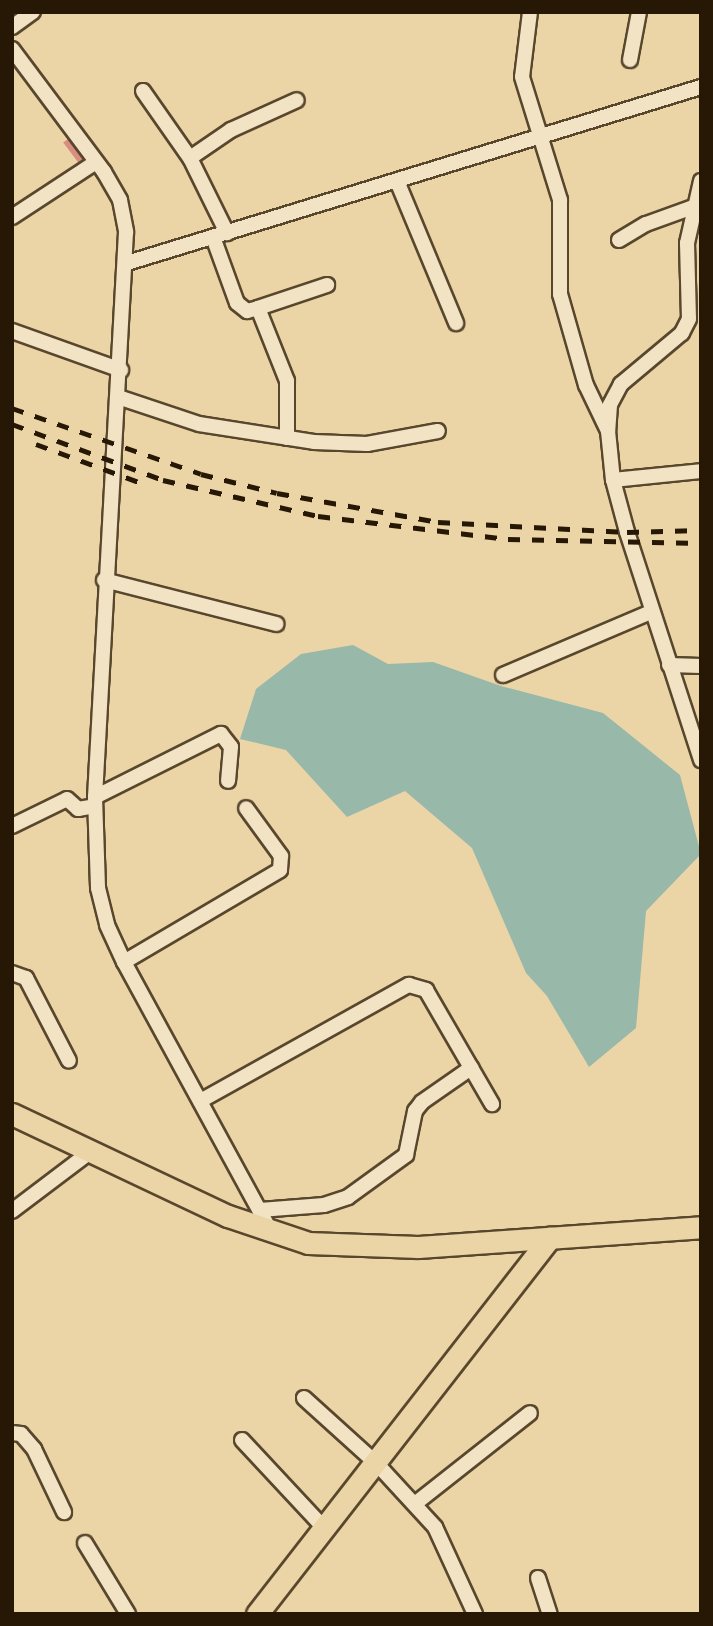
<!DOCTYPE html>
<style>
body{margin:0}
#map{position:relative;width:713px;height:1626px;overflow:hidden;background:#ebd4a5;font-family:"IM FELL English",serif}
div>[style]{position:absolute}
.water>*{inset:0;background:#98b8aa}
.building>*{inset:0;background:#d88d80;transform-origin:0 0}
.roads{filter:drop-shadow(2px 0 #58472d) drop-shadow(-2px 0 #58472d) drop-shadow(0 2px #58472d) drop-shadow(0 -2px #58472d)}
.minor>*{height:14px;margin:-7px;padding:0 7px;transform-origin:7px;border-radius:7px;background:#f2e3c4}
.highway>*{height:21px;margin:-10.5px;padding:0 10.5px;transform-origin:10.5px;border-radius:10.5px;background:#ebd4a5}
.rail>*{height:4.5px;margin-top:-2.25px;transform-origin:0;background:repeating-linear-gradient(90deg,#271805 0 12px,transparent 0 24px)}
span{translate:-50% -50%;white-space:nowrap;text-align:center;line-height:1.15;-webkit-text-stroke:5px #f2e3c4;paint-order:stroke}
.frame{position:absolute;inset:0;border:14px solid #271805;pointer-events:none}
</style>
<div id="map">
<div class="water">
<div style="clip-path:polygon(353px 645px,388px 664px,433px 662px,501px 686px,603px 713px,680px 775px,701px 854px,646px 911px,636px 1028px,589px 1067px,547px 996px,526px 973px,472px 848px,405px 791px,347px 817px,286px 750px,240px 739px,256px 689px,301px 654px)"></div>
</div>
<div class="building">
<div style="left:72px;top:136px;width:25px;height:11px;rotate:53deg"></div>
</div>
<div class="roads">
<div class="minor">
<div style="left:530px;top:12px;width:65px;rotate:97deg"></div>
<div style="left:522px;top:77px;width:129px;rotate:72.8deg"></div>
<div style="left:560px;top:200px;width:94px;rotate:90deg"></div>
<div style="left:560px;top:294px;width:95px;rotate:74.1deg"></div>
<div style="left:586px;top:385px;width:51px;rotate:64.4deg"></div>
<div style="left:12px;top:27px;width:26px;rotate:-36deg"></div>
<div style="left:12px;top:49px;width:154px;rotate:53.2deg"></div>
<div style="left:104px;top:172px;width:32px;rotate:60deg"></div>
<div style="left:120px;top:200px;width:33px;rotate:79deg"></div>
<div style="left:126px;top:232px;width:566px;rotate:93.14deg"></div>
<div style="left:95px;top:797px;width:91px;rotate:88.1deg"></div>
<div style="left:98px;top:888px;width:38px;rotate:76deg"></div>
<div style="left:107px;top:925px;width:41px;rotate:65.3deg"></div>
<div style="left:124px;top:962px;width:307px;rotate:61.4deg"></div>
<div style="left:630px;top:60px;width:49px;rotate:-79.4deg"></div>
<div style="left:143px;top:91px;width:82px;rotate:55deg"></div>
<div style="left:190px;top:158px;width:84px;rotate:63.7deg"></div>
<div style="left:190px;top:158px;width:50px;rotate:-34.3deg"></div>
<div style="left:231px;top:130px;width:72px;rotate:-24.4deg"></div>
<div style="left:397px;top:181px;width:154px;rotate:67.4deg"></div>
<div style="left:701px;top:181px;width:64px;rotate:102.7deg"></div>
<div style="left:687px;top:243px;width:76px;rotate:88.5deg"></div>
<div style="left:689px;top:319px;width:16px;rotate:117deg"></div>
<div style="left:682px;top:333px;width:80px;rotate:140.1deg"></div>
<div style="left:621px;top:384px;width:24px;rotate:118deg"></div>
<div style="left:610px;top:405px;width:26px;rotate:94deg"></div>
<div style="left:608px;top:431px;width:49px;rotate:84.2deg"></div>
<div style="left:613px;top:480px;width:54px;rotate:74.9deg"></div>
<div style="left:627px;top:532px;width:240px;rotate:72deg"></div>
<div style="left:12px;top:217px;width:100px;rotate:-33.2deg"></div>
<div style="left:213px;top:237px;width:70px;rotate:70deg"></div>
<div style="left:237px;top:303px;width:13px;rotate:39deg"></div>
<div style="left:247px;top:311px;width:11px;rotate:-15deg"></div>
<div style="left:258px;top:308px;width:79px;rotate:68.3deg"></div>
<div style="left:287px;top:381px;width:57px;rotate:90deg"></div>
<div style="left:619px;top:240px;width:31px;rotate:-31deg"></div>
<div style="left:646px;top:224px;width:50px;rotate:-19.9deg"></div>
<div style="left:127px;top:263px;width:600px;rotate:-17.05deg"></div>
<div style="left:258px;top:308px;width:73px;rotate:-18.4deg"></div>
<div style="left:12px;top:331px;width:116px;rotate:19.7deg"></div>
<div style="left:118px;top:397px;width:85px;rotate:18.4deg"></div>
<div style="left:199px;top:424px;width:116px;rotate:8.9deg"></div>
<div style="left:314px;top:442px;width:53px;rotate:2.2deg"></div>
<div style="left:367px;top:444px;width:72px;rotate:-10.4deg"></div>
<div style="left:613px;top:480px;width:88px;rotate:-5.8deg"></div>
<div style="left:104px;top:580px;width:178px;rotate:14.3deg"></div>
<div style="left:669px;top:665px;width:32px;rotate:2deg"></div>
<div style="left:503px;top:675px;width:161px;rotate:-23.1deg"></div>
<div style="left:95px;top:797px;width:141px;rotate:-26.6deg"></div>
<div style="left:221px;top:734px;width:16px;rotate:52deg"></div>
<div style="left:231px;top:747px;width:34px;rotate:95deg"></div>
<div style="left:12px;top:826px;width:61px;rotate:-26.1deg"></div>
<div style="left:67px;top:799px;width:15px;rotate:42deg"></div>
<div style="left:78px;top:809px;width:17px;rotate:-10deg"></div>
<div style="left:124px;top:962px;width:181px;rotate:-30.5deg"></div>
<div style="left:280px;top:870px;width:14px;rotate:-86deg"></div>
<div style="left:281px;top:856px;width:59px;rotate:-126.1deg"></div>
<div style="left:12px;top:973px;width:15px;rotate:20deg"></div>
<div style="left:26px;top:978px;width:93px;rotate:62.6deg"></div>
<div style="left:202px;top:1100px;width:237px;rotate:-29.1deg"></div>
<div style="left:409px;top:985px;width:18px;rotate:16deg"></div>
<div style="left:426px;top:990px;width:132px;rotate:59.9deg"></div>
<div style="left:260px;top:1210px;width:64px;rotate:-4.5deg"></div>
<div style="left:324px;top:1205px;width:25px;rotate:-18deg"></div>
<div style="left:348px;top:1197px;width:72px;rotate:-35.9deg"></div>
<div style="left:406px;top:1155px;width:45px;rotate:-78.4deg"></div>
<div style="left:415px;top:1111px;width:11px;rotate:-52deg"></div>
<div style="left:422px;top:1102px;width:60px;rotate:-34.8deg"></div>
<div style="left:12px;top:1211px;width:98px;rotate:-37.1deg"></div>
<div style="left:304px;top:1398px;width:98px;rotate:42.1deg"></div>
<div style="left:377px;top:1464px;width:86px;rotate:47.4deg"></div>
<div style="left:435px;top:1527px;width:96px;rotate:65.3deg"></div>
<div style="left:12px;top:1433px;width:9px;rotate:6deg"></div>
<div style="left:21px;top:1434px;width:20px;rotate:49deg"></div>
<div style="left:34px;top:1449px;width:70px;rotate:64.5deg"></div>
<div style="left:242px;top:1440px;width:122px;rotate:47deg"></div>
<div style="left:416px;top:1503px;width:145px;rotate:-38.3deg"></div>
<div style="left:85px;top:1543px;width:83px;rotate:58.8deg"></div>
<div style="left:538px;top:1578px;width:38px;rotate:72deg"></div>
</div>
<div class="highway">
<div style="left:12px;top:1114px;width:239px;rotate:25.3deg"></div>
<div style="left:228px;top:1216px;width:84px;rotate:18.6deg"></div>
<div style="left:308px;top:1243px;width:110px;rotate:2.1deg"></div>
<div style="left:418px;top:1247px;width:284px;rotate:-4deg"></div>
<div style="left:257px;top:1614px;width:477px;rotate:-52.1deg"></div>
</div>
</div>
<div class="rail">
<div style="left:12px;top:408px;width:200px;rotate:19.2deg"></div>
<div style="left:201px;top:474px;width:78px;rotate:14deg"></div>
<div style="left:277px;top:493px;width:164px;rotate:10.2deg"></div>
<div style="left:438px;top:522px;width:189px;rotate:3deg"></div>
<div style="left:627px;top:532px;width:74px;rotate:-1.5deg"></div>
<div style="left:12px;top:424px;width:161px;rotate:20.3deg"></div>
<div style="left:163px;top:480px;width:159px;rotate:13.1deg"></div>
<div style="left:318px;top:516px;width:191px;rotate:6.9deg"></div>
<div style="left:508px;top:539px;width:193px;rotate:1.2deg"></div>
<div style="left:36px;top:444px;width:118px;rotate:20.3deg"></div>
</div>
<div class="frame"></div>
</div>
